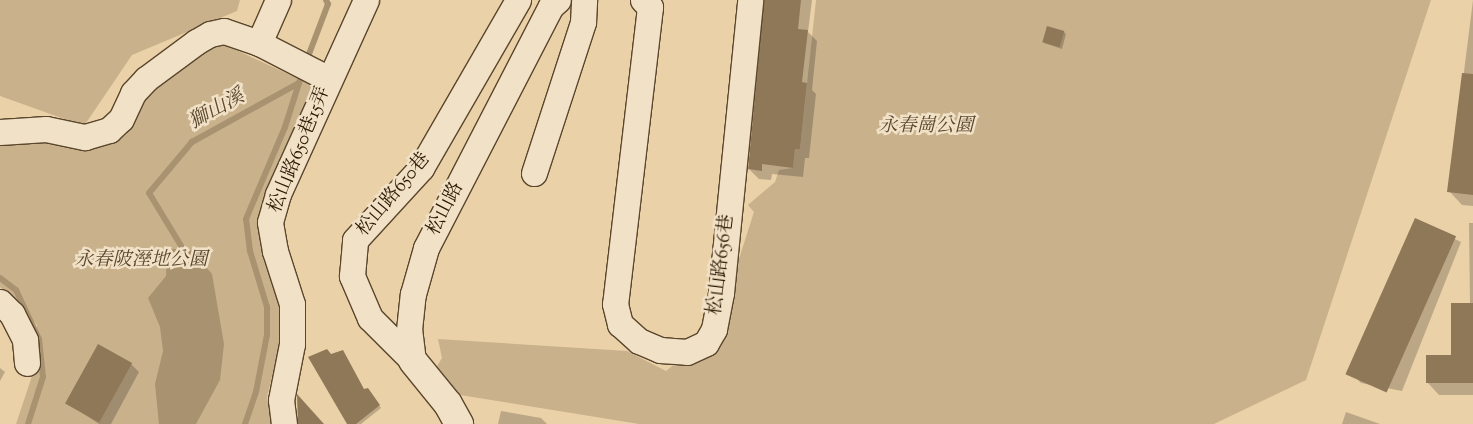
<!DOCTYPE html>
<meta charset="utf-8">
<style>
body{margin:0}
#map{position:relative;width:1473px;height:424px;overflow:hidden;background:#ead1a8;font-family:"Sorts Mill Goudy","Noto Serif TC",serif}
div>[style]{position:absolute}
.green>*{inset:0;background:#c9b18c}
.water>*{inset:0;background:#a99270}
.shadow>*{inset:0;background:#0003}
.stream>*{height:6px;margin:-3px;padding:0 3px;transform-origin:3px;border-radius:3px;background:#a99270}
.building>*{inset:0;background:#8e7858;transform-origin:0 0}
.roads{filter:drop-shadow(1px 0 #5a462c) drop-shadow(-1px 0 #5a462c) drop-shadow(0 1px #5a462c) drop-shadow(0 -1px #5a462c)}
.minor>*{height:25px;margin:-12.5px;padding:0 12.5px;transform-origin:12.5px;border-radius:12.5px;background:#f1e1c6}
.tertiary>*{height:28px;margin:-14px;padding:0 14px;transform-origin:14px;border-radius:14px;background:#f1e1c6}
span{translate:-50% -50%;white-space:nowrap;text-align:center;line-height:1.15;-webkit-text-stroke:5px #f1e1c6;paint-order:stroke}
.park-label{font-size:19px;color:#5a452b;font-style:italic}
.street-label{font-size:19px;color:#2a1702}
.water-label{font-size:20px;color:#5d482e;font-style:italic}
</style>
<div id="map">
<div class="green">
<div style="clip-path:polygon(0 0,240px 0,237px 11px,132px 55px,84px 126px,0 96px)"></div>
<div style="clip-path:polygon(816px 0,1431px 0,1306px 380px,1214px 424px,639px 424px,460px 395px,434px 371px,442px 358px,438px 339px,627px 351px,666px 371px,682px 358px,719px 347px,723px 339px,729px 290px,754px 212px,748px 205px,775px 182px,779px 170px,793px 168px,795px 149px,800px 149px)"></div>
<div style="clip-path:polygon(221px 43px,314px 86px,257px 219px,280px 309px,282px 334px,267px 397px,272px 424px,16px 424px,33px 373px,37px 325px,0 287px,0 136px,93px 147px,126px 135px,138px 97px,155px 76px)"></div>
</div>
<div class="water">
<div style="clip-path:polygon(167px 249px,190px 249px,212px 274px,224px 344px,220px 380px,196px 424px,159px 424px,155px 384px,163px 351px,160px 327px,148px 298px,166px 276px)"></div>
</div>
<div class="shadow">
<div style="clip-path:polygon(765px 0,812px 0,808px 32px,817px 41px,812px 90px,816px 94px,809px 158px,805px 158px,803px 177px,772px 174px,771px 180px,759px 179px,749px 169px)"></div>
<div style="clip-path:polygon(1473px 0,1473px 206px,1462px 205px,1449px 191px)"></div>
<div style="clip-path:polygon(1064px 32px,1066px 34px,1062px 49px,1044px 43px)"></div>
<div style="clip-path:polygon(1416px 220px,1461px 242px,1402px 391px,1361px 383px,1356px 378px)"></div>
<div style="clip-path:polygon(1469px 223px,1473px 223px,1473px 395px,1439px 395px,1428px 383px,1453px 356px,1470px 304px)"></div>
<div style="clip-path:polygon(131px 364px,139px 372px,111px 424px,99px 424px,67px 403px)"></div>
<div style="clip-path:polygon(0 368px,5px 372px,0 381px)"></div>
<div style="clip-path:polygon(364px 390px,370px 392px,381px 408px,361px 424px,348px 424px)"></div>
<div style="clip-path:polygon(501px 411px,541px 418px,547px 424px,498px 424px)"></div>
<div style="clip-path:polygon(1346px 412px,1380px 424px,1342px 424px)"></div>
</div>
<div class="stream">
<div style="left:306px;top:62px;width:62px;rotate:-69.2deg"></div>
<div style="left:328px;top:4px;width:4px;rotate:-117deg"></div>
<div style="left:186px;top:254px;width:71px;rotate:-121.2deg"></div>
<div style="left:149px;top:193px;width:67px;rotate:-49.9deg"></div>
<div style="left:192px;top:142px;width:122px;rotate:-28.9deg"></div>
<div style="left:299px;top:83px;width:12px;rotate:-70deg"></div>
<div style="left:0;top:278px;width:20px;rotate:37deg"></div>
<div style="left:16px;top:290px;width:54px;rotate:64.9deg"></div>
<div style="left:39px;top:339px;width:38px;rotate:84deg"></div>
<div style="left:43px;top:377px;width:49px;rotate:107.7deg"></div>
<div style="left:245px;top:424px;width:34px;rotate:-71deg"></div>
<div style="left:256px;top:392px;width:58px;rotate:-79.1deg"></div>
<div style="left:267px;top:335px;width:28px;rotate:-90deg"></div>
<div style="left:267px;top:307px;width:59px;rotate:-106.9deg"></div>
<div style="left:250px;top:251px;width:32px;rotate:-97deg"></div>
<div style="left:246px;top:219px;width:100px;rotate:-67deg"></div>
<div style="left:285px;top:127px;width:46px;rotate:-72.3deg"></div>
</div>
<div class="building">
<div style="clip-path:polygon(764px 0,801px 0,798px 29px,808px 30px,802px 82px,807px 83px,800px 149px,795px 149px,793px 168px,762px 164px,762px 171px,748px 169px)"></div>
<div style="left:1047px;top:26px;width:18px;height:17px;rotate:16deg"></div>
<div style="clip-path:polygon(1462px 73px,1473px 74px,1473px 195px,1447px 192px)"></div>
<div style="left:1415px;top:218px;width:45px;height:171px;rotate:24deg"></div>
<div style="clip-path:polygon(1451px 303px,1473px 303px,1473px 383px,1426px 383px,1426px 355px,1451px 355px)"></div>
<div style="left:98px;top:344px;width:39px;height:68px;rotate:29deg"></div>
<div style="clip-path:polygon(327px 349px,331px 354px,343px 350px,364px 389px,368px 388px,380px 405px,356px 424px,347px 424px,308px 357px)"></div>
<div style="clip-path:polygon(297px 394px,324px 424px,298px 424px)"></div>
</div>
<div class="roads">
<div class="minor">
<div style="left:643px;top:0;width:10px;rotate:45deg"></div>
<div style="left:650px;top:7px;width:299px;rotate:96.7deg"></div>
<div style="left:615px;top:304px;width:21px;rotate:76deg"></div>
<div style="left:620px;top:324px;width:25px;rotate:42deg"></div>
<div style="left:639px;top:341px;width:23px;rotate:23deg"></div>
<div style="left:660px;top:350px;width:27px;rotate:4deg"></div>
<div style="left:687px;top:352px;width:21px;rotate:-25deg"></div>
<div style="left:706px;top:343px;width:16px;rotate:-60deg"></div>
<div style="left:714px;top:329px;width:37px;rotate:-79deg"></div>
<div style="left:721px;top:293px;width:294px;rotate:-84.3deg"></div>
<div style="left:259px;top:43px;width:47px;rotate:-66.2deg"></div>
<div style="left:0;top:132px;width:46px;rotate:-3.7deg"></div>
<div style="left:46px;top:129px;width:40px;rotate:12deg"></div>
<div style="left:85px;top:137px;width:25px;rotate:-16deg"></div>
<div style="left:109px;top:130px;width:16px;rotate:-43deg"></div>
<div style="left:121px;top:119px;width:29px;rotate:-65deg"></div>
<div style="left:133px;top:93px;width:19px;rotate:-47deg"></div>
<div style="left:146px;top:79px;width:62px;rotate:-36.5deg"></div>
<div style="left:196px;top:42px;width:16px;rotate:-30deg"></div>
<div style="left:210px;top:34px;width:14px;rotate:-12deg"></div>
<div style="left:224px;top:31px;width:37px;rotate:19deg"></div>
<div style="left:259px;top:43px;width:79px;rotate:27.2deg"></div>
<div style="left:534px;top:173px;width:159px;rotate:-72deg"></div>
<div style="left:583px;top:22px;width:22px;rotate:-87deg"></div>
<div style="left:0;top:302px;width:17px;rotate:45deg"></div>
<div style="left:12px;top:314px;width:29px;rotate:63deg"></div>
<div style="left:25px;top:340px;width:23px;rotate:85deg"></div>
<div style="left:413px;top:361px;width:61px;rotate:-135deg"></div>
<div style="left:370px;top:318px;width:46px;rotate:-113.2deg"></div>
<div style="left:352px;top:276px;width:36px;rotate:-85deg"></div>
<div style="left:355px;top:240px;width:98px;rotate:-47.5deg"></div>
<div style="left:421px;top:168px;width:194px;rotate:-60deg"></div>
<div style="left:413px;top:361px;width:31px;rotate:-97deg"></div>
<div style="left:409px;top:330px;width:36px;rotate:-84deg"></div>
<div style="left:413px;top:294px;width:48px;rotate:-74.2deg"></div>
<div style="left:426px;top:248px;width:272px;rotate:-62.7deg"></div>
<div style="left:551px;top:6px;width:9px;rotate:-41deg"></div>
<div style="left:284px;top:424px;width:24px;rotate:-97deg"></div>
<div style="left:281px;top:400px;width:57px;rotate:-78.9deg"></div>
<div style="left:292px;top:344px;width:40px;rotate:-90deg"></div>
<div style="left:292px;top:304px;width:56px;rotate:-107.8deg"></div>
<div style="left:275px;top:251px;width:29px;rotate:-100deg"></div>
<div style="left:270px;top:222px;width:29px;rotate:-74deg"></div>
<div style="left:278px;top:194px;width:213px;rotate:-65.6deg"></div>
</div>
<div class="tertiary">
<div style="left:413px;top:361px;width:55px;rotate:50.9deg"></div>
<div style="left:448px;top:404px;width:23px;rotate:61deg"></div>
</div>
</div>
<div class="park-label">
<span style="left:926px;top:127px">永春崗公園</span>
<span style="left:141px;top:261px">永春陂溼地公園</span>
</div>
<div class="street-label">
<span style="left:300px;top:150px;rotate:-68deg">松山路650巷15弄</span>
<span style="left:394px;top:195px;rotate:-50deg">松山路650巷</span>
<span style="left:446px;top:209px;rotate:-63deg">松山路</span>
<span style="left:722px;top:265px;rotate:-83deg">松山路656巷</span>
</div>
<div class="water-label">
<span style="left:217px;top:110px;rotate:-29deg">獅山溪</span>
</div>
</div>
